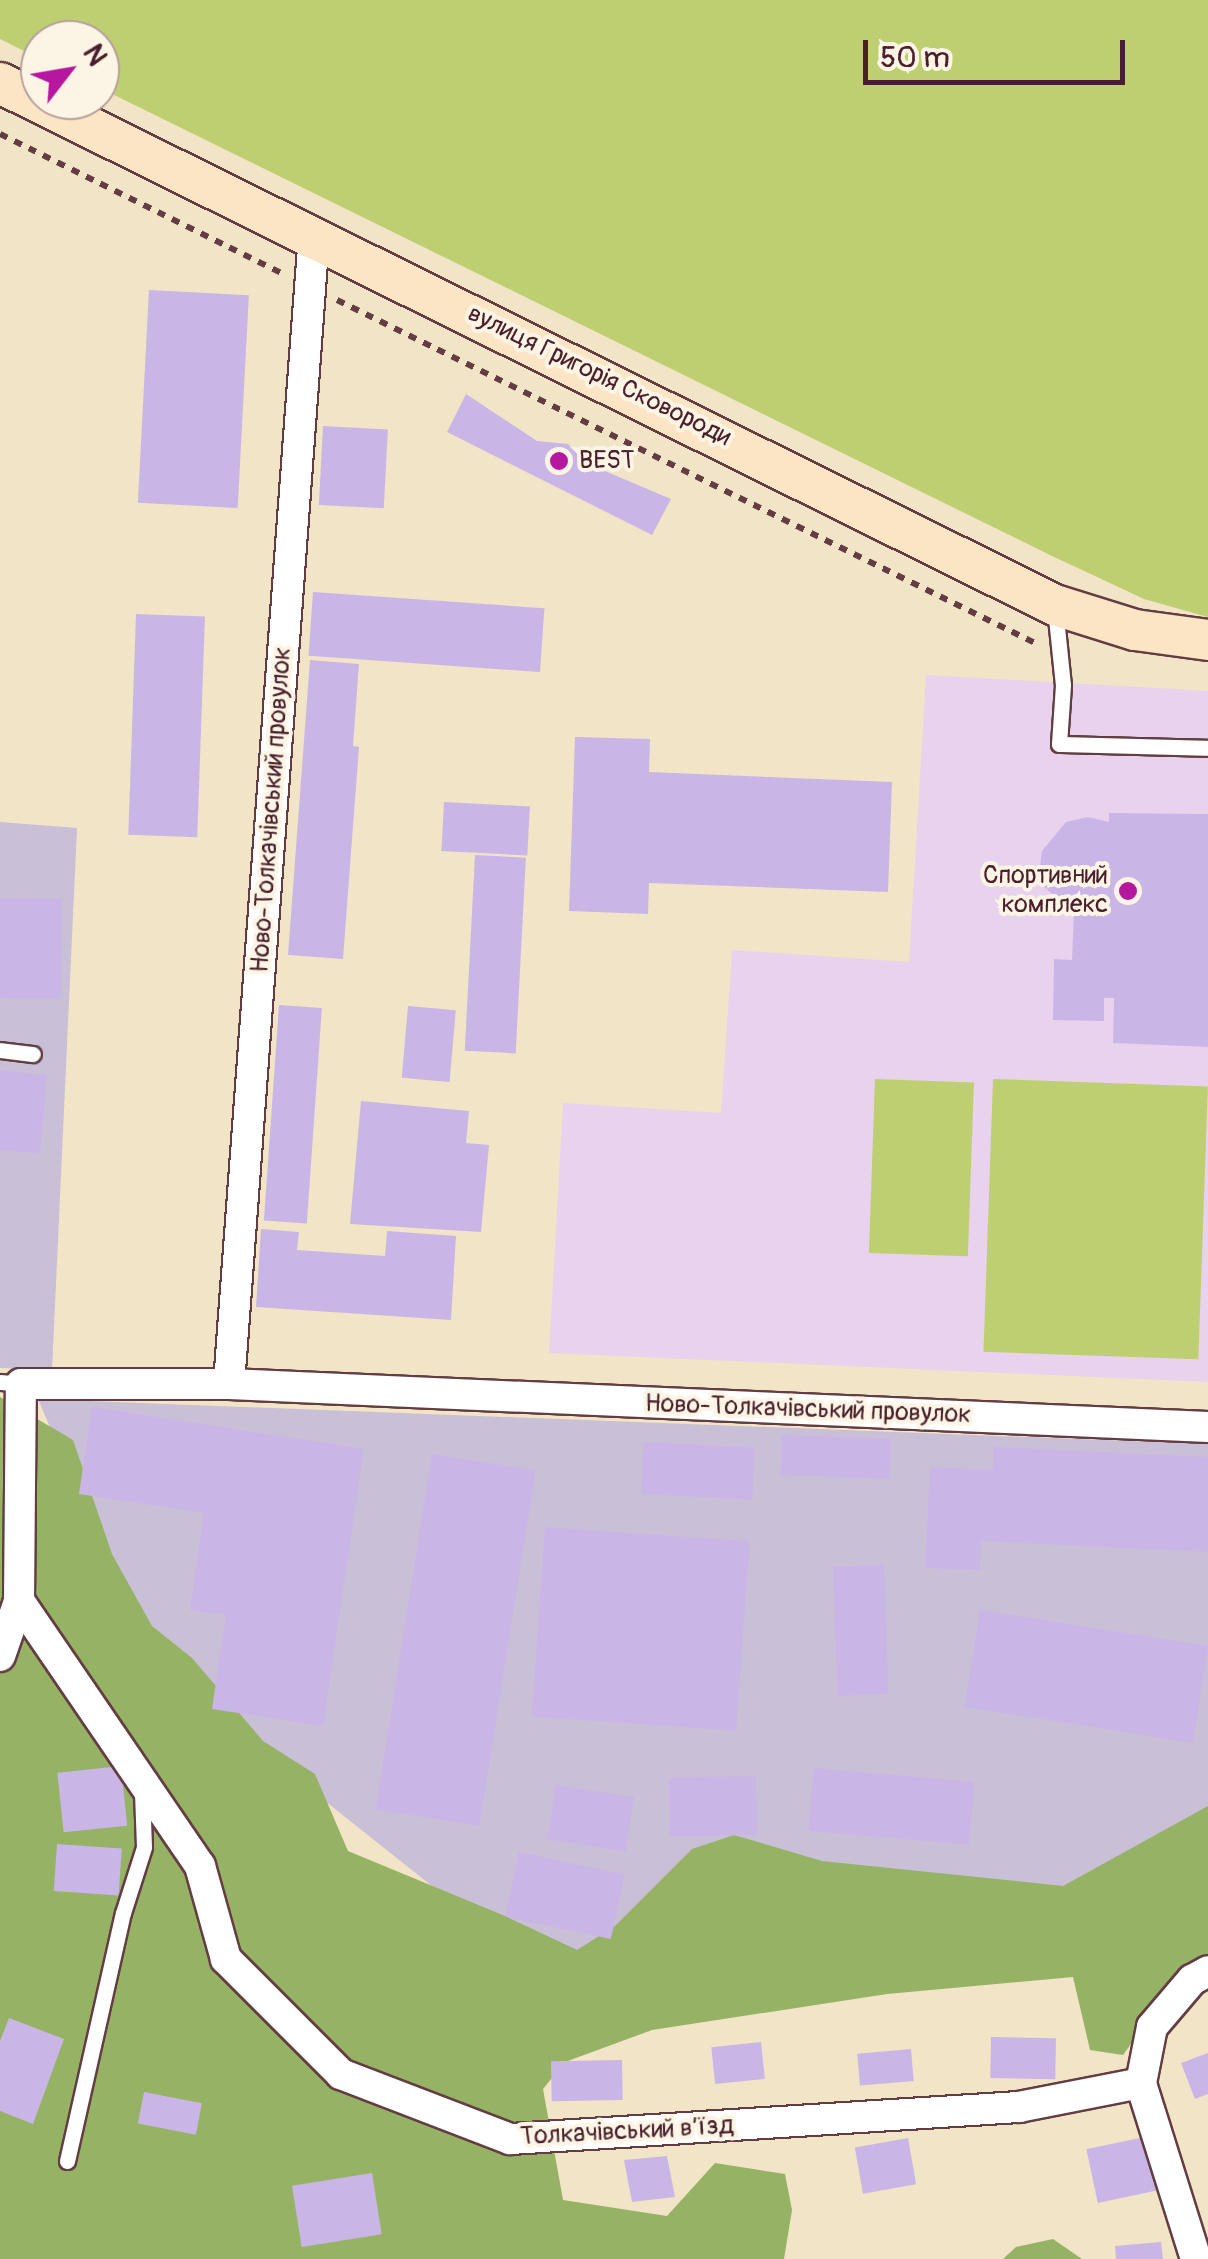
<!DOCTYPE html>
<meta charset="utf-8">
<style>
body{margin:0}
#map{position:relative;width:1208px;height:2259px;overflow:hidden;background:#f2e4c6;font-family:Pangolin,sans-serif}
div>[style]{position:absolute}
.built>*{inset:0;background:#e9d2ed}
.industrial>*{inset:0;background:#c9bfd7}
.green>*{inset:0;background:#becf72;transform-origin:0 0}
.forest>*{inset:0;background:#96b264}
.building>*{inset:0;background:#cab6e6;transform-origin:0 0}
.path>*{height:6px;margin-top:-3px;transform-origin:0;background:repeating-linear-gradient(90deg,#633d42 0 8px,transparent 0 16px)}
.roads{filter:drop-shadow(2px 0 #633d42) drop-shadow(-2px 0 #633d42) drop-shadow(0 2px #633d42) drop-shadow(0 -2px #633d42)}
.lane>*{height:15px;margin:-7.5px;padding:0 7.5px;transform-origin:7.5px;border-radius:7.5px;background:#fff}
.street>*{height:30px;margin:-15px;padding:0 15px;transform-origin:15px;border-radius:15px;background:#fff}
.secondary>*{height:40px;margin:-20px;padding:0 20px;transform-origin:20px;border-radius:20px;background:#fce5c4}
.dots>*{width:28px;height:28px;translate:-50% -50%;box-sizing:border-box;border:5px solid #fcf5e5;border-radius:50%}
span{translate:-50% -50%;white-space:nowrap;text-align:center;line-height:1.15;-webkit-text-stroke:8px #fcf5e5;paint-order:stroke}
.street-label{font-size:25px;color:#4a1f2b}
.poi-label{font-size:25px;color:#4a1f2b}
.left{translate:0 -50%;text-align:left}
.right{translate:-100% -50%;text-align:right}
.north{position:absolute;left:20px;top:20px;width:100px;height:100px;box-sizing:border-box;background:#fcf5e5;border:2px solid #b59f9b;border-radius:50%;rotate:59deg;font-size:28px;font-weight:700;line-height:40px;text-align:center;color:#4a1f2b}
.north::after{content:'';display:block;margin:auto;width:35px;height:45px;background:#b5179e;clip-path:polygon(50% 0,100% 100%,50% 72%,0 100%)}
.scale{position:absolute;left:863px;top:40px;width:262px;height:45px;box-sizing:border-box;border:5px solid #4a1f2b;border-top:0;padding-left:12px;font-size:30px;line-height:35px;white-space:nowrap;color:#4a1f2b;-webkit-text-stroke:8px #fcf5e5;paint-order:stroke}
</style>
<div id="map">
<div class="built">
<div style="clip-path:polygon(926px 675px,1208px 691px,1208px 1382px,549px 1353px,563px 1103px,721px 1113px,732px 950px,909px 962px)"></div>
</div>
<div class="industrial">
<div style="clip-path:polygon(0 822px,77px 828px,52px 1370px,0 1368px)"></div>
<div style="clip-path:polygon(38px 1399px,1208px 1444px,1208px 1882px,539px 1971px,150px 1662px)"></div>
</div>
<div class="green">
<div style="clip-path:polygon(0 0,1208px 0,1208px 617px,1144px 599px,1050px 555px,100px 88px,100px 40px,40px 40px,40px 59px,0 39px)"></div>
<div style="left:875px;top:1079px;width:99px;height:174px;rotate:2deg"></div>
<div style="left:993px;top:1079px;width:215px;height:273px;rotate:2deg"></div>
</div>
<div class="forest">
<div style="clip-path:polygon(0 1397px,73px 1440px,112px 1554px,152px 1626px,192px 1658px,263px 1741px,315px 1774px,348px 1851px,505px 1916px,577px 1950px,615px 1926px,692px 1849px,734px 1835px,822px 1861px,1063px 1886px,1208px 1806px,1208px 1974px,1157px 2008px,1123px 2055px,1090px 2050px,1073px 1977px,887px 1994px,652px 2030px,565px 2062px,543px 2089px,563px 2200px,667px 2216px,715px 2163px,785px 2174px,792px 2210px,784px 2259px,0 2259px)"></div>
<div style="clip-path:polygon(1053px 2239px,1082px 2259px,1003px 2259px,1016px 2247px)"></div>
</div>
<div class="building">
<div style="left:149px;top:290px;width:100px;height:213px;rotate:3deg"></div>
<div style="clip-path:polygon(466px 394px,537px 441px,568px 444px,586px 463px,671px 499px,652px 535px,447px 432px)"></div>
<div style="left:323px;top:426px;width:65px;height:79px;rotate:3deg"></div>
<div style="left:313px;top:592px;width:232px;height:64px;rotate:4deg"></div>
<div style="left:136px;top:614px;width:69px;height:221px;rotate:2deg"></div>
<div style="clip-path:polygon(310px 660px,359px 664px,353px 746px,359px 747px,343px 959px,288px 955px)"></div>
<div style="clip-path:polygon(575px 737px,650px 739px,649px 772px,892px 782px,888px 892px,649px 883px,648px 914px,569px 911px)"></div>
<div style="left:444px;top:802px;width:86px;height:49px;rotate:3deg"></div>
<div style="clip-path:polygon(1109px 813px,1208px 814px,1208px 1047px,1113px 1043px,1114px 998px,1104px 998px,1104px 1021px,1053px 1020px,1054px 959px,1072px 960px,1074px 911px,1045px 888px,1040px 866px,1042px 851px,1066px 822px,1088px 817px,1109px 822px)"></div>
<div style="left:475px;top:855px;width:51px;height:196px;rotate:3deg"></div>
<div style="left:0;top:898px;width:62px;height:100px;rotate:1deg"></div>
<div style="left:279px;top:1005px;width:43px;height:216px;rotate:4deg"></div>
<div style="left:408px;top:1006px;width:48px;height:72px;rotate:5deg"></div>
<div style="clip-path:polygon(0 1070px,47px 1075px,40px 1153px,0 1150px)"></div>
<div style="clip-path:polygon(361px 1101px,469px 1111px,466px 1143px,489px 1145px,481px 1232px,350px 1224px)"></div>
<div style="clip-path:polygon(261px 1229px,299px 1232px,297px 1250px,385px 1256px,387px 1231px,456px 1236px,451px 1320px,256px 1307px)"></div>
<div style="clip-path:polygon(92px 1407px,364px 1449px,323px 1726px,212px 1709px,226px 1615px,190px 1610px,204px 1513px,79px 1494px)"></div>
<div style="left:782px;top:1435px;width:109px;height:40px;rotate:2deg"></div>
<div style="left:644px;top:1442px;width:111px;height:52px;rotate:3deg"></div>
<div style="clip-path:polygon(994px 1447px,1208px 1457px,1208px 1552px,981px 1541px,980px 1570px,925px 1568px,930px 1467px,993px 1470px)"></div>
<div style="left:432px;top:1454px;width:105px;height:360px;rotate:9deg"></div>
<div style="left:545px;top:1527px;width:205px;height:190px;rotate:4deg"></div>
<div style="left:884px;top:1565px;width:129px;height:51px;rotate:88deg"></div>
<div style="left:980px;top:1610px;width:231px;height:98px;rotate:9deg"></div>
<div style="left:121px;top:1766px;width:60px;height:64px;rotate:84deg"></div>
<div style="left:814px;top:1768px;width:161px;height:63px;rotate:5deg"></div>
<div style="left:756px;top:1776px;width:59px;height:87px;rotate:89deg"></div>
<div style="left:556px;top:1785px;width:79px;height:55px;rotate:9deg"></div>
<div style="left:57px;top:1844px;width:65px;height:47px;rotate:4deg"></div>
<div style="left:519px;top:1852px;width:108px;height:66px;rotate:12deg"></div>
<div style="clip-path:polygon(9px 2018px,64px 2039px,33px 2124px,0 2111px,0 2041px)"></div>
<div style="left:991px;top:2037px;width:65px;height:41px;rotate:1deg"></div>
<div style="left:761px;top:2042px;width:37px;height:50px;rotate:84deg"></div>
<div style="left:911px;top:2049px;width:32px;height:54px;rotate:85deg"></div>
<div style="clip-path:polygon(1208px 2053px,1208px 2094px,1195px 2099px,1181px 2063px)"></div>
<div style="left:622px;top:2060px;width:40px;height:71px;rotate:89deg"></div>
<div style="left:144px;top:2092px;width:59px;height:32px;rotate:11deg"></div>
<div style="left:1149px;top:2136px;width:55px;height:64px;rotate:78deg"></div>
<div style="left:908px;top:2138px;width:47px;height:54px;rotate:80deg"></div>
<div style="clip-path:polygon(667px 2156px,675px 2197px,632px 2202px,624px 2160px)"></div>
<div style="left:372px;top:2173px;width:62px;height:81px;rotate:81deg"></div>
<div style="clip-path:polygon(1161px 2242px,1163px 2259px,1116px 2259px,1115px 2246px)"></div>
</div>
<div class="path">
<div style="left:0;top:134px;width:313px;rotate:26.3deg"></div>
<div style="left:337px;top:300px;width:778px;rotate:26.17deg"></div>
</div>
<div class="roads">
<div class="lane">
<div style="left:1055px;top:608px;width:77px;rotate:84.1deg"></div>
<div style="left:1063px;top:685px;width:59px;rotate:93.9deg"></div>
<div style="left:1059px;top:744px;width:149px;rotate:1.5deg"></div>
<div style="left:0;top:1050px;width:33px;rotate:7deg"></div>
<div style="left:0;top:1382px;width:21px;rotate:5deg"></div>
<div style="left:67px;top:2161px;width:254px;rotate:-77.3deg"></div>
<div style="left:123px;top:1913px;width:69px;rotate:-72.3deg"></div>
<div style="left:144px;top:1847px;width:55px;rotate:-92.1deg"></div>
</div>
<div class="street">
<div style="left:229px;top:1384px;width:1151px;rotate:-85.77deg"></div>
<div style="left:0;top:1656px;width:58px;rotate:-70.9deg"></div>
<div style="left:1141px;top:2083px;width:57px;rotate:-78.9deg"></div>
<div style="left:1152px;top:2027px;width:62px;rotate:-49.6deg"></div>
<div style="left:1192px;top:1980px;width:18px;rotate:-29deg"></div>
<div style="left:1196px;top:2259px;width:184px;rotate:-107.4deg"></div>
<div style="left:1141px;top:2083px;width:124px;rotate:168.9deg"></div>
<div style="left:1019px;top:2107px;width:510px;rotate:176.4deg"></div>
<div style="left:510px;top:2139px;width:181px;rotate:-159deg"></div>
<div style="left:341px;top:2074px;width:163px;rotate:-135deg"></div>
<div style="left:226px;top:1959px;width:97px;rotate:-105.6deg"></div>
<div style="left:200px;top:1866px;width:321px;rotate:-124.3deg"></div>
<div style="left:19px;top:1601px;width:217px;rotate:-89.5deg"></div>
<div style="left:21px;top:1384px;width:208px"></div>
<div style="left:229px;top:1384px;width:980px;rotate:2.51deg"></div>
</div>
<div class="secondary">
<div style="left:0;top:83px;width:1177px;rotate:26.33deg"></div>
<div style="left:1055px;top:605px;width:84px;rotate:17.4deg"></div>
<div style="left:1135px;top:630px;width:74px;rotate:7.8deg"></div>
</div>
</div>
<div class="dots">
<div style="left:559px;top:461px;background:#b5179e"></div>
<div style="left:1128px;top:891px;background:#b5179e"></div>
</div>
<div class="street-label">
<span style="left:599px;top:376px;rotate:26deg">вулиця Григорія Сковороди</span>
<span style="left:272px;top:810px;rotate:-86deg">Ново-Толкачівський провулок</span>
<span style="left:808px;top:1410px;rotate:2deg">Ново-Толкачівський провулок</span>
<span style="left:627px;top:2132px;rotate:-3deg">Толкачівський в’їзд</span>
</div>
<div class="poi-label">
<span class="left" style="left:579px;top:461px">BEST</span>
<span class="right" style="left:1108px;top:891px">Спортивний<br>комплекс</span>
</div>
<div class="north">N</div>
<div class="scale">50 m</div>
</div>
